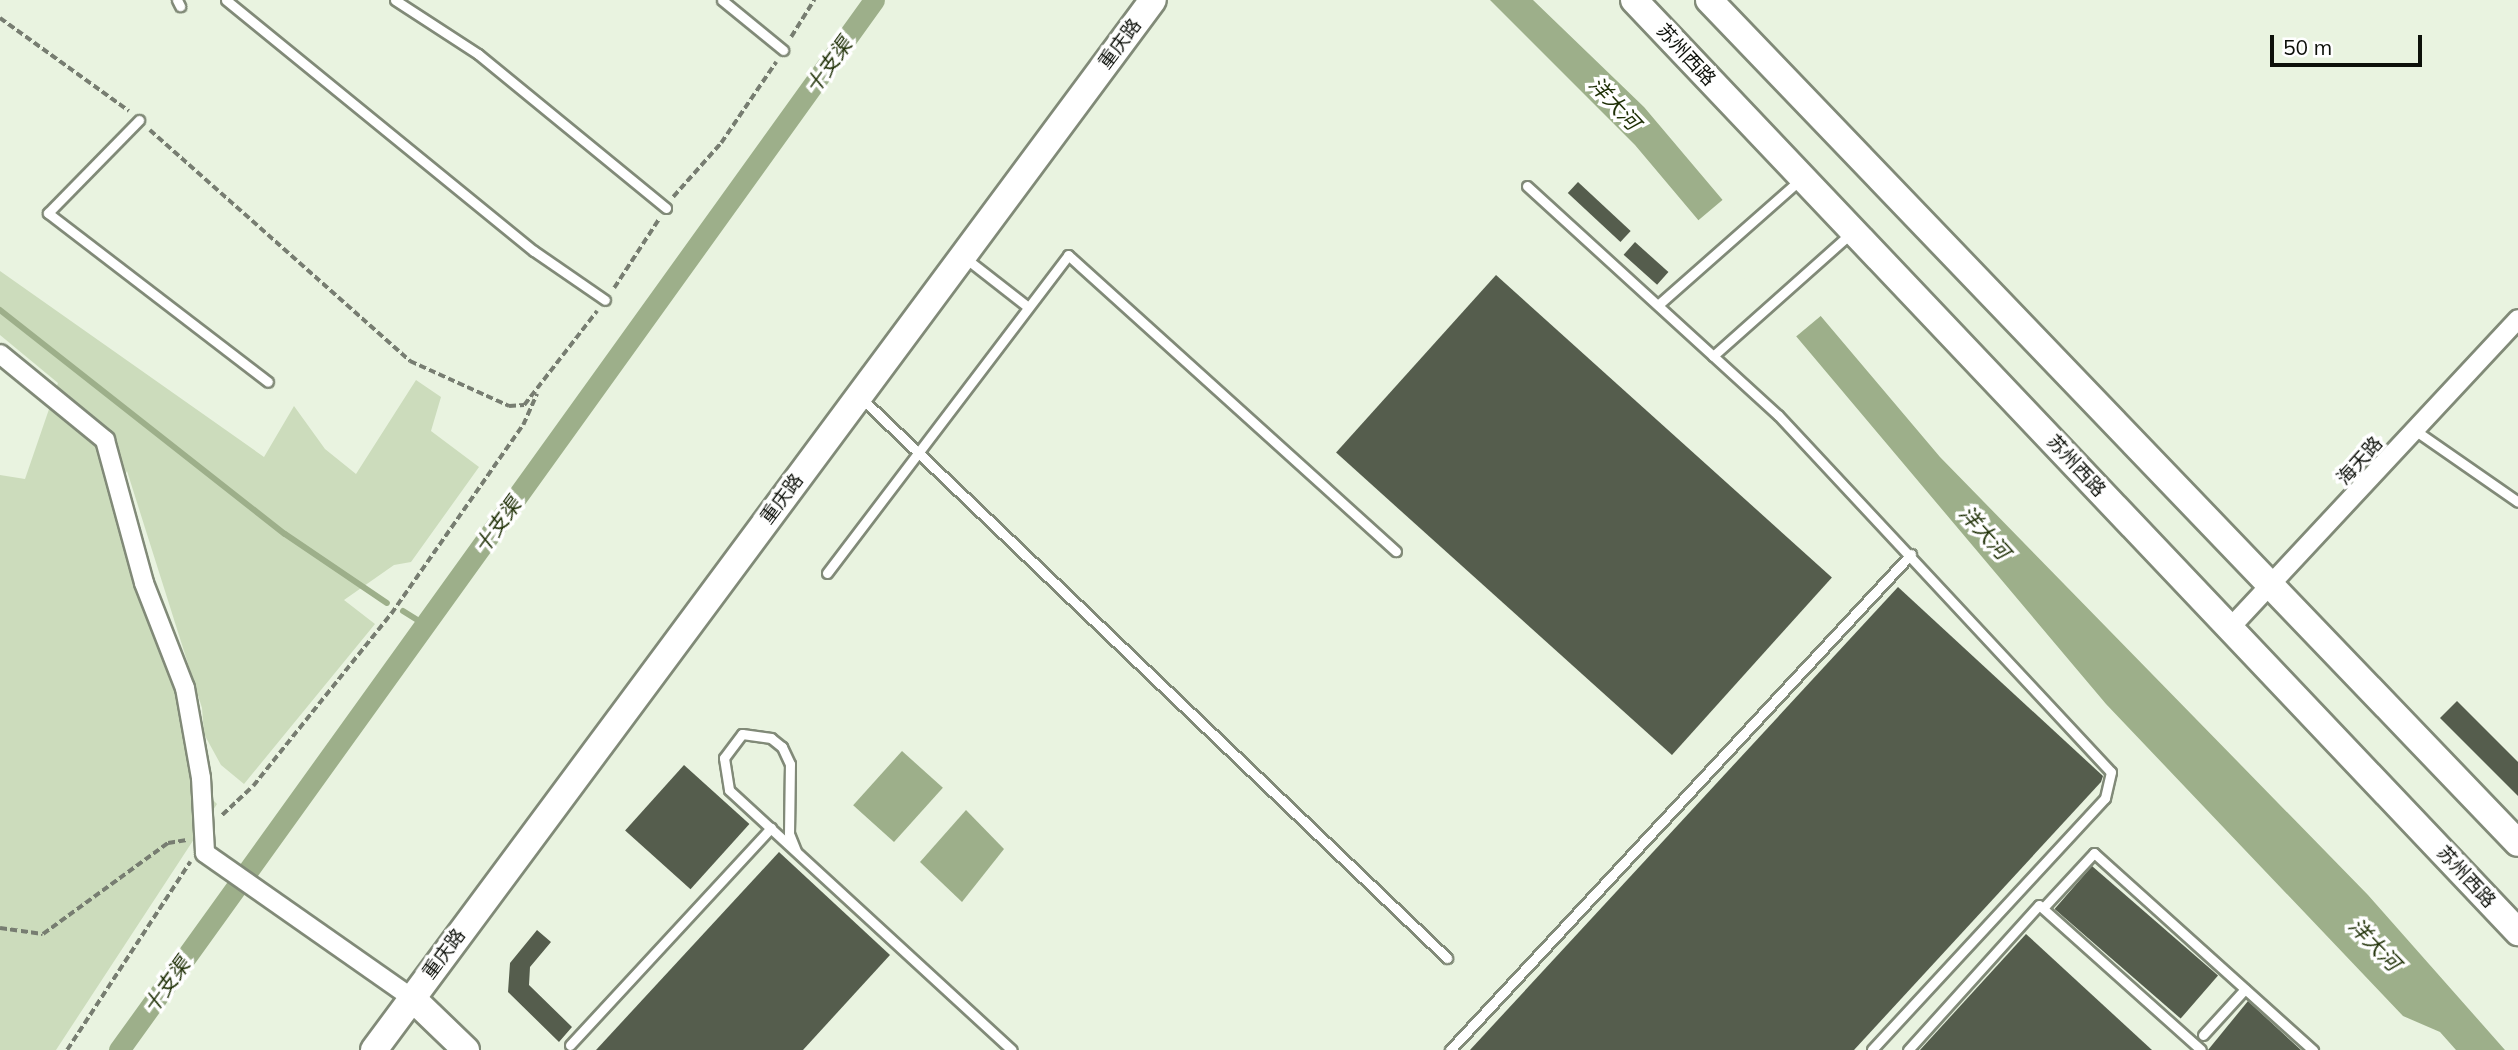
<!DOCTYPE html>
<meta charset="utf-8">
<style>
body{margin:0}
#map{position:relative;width:2518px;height:1050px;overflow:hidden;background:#e9f3e0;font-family:Mulish,"Noto Sans SC",sans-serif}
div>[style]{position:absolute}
.green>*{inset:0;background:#ccdcbc}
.water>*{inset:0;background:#9daf8a;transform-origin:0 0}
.pier>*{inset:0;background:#e9f3e0;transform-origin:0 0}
.stream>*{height:6px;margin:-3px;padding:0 3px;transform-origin:3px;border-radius:3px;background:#9daf8a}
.canal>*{height:21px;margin:-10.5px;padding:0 10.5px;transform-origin:10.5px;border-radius:10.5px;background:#9daf8a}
.building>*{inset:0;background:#555d4d;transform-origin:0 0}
.path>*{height:3.5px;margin-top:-1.75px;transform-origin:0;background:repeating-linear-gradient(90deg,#777d71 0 7px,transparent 0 10.5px)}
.roads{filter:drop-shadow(2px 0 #818a78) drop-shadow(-2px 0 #818a78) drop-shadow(0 2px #818a78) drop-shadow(0 -2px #818a78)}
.lane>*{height:9px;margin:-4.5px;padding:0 4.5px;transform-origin:4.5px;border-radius:4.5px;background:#fff}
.street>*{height:18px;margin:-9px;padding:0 9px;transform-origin:9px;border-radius:9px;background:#fff}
.secondary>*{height:26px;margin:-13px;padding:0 13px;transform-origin:13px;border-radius:13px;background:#fff}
span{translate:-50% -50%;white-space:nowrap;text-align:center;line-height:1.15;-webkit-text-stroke:7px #fff;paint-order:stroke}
.street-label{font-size:19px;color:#0d100a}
.water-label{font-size:21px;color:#1e2f05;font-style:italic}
.scale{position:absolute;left:2270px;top:35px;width:152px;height:32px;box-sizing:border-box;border:4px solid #0d100a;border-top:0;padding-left:9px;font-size:21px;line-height:24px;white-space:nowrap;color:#0d100a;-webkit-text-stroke:5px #fff;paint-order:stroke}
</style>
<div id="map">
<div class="green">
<div style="clip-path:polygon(0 271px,264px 457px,294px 406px,325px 449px,356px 474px,416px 380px,441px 397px,431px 431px,479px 467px,411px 562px,394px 565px,344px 600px,375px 624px,244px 784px,221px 765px,204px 734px,202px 708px,127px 471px,115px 492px,180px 688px,197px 784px,217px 804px,56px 1050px,0 1050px,0 475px,25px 479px,58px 383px,0 335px)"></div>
</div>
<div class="water">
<div style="clip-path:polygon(1490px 0,1533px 0,1644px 107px,1940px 457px,2368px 895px,2505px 1050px,2456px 1050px,2440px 1032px,2403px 1016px,2106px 704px,1635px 145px)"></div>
<div style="left:902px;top:751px;width:55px;height:73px;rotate:42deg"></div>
<div style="clip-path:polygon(966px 810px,1004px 849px,962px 902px,920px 862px)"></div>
</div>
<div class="pier">
<div style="left:1726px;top:197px;width:152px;height:38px;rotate:50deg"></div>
</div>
<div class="stream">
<div style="left:0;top:310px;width:362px;rotate:38.2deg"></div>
<div style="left:285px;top:534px;width:123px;rotate:34.1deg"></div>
<div style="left:403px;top:611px;width:26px;rotate:32deg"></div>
</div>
<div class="canal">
<div style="left:119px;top:1050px;width:1293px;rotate:-54.28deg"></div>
</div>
<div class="building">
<div style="left:1578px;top:182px;width:72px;height:15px;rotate:43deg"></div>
<div style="left:1635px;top:242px;width:45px;height:17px;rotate:42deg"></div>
<div style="left:1496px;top:275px;width:452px;height:239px;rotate:42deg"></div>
<div style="clip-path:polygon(1898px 587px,2103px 776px,2101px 782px,1854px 1050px,1470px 1050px)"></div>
<div style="clip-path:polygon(2457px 701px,2518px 762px,2518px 796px,2440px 718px)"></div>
<div style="left:684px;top:765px;width:88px;height:88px;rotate:42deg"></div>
<div style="clip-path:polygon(779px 852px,890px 955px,803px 1050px,596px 1050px)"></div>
<div style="left:2092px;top:866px;width:167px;height:57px;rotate:41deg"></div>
<div style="clip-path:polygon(537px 930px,551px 942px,530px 967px,529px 985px,572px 1027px,559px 1042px,508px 992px,510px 963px)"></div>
<div style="clip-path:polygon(2026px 934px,2152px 1050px,1920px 1050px)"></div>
<div style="clip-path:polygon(2248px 1001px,2301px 1050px,2208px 1050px)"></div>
</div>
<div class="path">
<div style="left:0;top:18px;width:159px;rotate:35.8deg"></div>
<div style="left:791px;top:37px;width:44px;rotate:-58.1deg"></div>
<div style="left:150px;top:130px;width:348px;rotate:41.6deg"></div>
<div style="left:410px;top:361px;width:109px;rotate:24.4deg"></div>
<div style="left:509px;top:406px;width:15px;rotate:-4deg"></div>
<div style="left:524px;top:405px;width:119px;rotate:-52.2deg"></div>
<div style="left:673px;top:197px;width:72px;rotate:-48.4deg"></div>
<div style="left:721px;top:143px;width:98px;rotate:-55.8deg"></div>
<div style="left:614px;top:288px;width:82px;rotate:-56.9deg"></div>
<div style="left:222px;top:815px;width:42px;rotate:-43.1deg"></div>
<div style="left:253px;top:786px;width:221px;rotate:-51.3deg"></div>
<div style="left:391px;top:614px;width:231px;rotate:-55.1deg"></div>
<div style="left:523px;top:425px;width:34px;rotate:-66deg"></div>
<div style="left:0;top:928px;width:43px;rotate:7.9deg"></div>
<div style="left:43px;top:934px;width:155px;rotate:-36.1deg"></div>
<div style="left:168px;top:843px;width:19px;rotate:-9deg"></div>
<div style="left:67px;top:1050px;width:225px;rotate:-56.8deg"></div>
</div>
<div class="roads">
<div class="lane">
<div style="left:177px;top:0;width:7px;rotate:63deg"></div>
<div style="left:226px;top:0;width:397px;rotate:39.2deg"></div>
<div style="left:534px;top:251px;width:86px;rotate:34.6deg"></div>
<div style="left:395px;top:0;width:99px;rotate:33deg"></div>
<div style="left:478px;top:54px;width:243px;rotate:39.3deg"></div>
<div style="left:722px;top:0;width:79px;rotate:39.3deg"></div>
<div style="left:139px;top:120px;width:130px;rotate:134.4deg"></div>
<div style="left:48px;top:213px;width:277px;rotate:37.5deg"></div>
<div style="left:1527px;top:186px;width:340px;rotate:42.4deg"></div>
<div style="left:1778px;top:415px;width:488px;rotate:47deg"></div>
<div style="left:2111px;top:772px;width:27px;rotate:103deg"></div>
<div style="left:2105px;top:798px;width:343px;rotate:132.8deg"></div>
<div style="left:964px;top:257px;width:81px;rotate:38deg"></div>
<div style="left:1658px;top:305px;width:191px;rotate:-41.4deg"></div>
<div style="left:1713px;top:356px;width:186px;rotate:-41.7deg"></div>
<div style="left:860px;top:397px;width:812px;rotate:43.7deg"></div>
<div style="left:2416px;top:431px;width:124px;rotate:34.8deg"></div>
<div style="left:827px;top:573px;width:399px;rotate:-52.8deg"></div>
<div style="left:1068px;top:255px;width:442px;rotate:42.1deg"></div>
<div style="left:796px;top:851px;width:18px;rotate:-112deg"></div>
<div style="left:789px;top:834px;width:70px;rotate:-89.2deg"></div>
<div style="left:790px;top:764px;width:19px;rotate:-115deg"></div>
<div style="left:782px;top:747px;width:14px;rotate:-141deg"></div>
<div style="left:771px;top:738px;width:29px;rotate:-172deg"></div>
<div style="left:742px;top:734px;width:30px;rotate:127deg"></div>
<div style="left:724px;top:758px;width:32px;rotate:81deg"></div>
<div style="left:729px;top:790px;width:384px;rotate:42.6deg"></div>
<div style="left:2043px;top:908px;width:75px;rotate:-47.2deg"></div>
<div style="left:2094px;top:853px;width:295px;rotate:42deg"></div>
<div style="left:2203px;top:1035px;width:62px;rotate:-47.6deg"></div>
<div style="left:570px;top:1045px;width:296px;rotate:-47.2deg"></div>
<div style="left:1450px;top:1050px;width:677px;rotate:-47.09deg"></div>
<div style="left:1908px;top:1050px;width:195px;rotate:-47.9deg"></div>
<div style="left:2039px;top:905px;width:217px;rotate:41.8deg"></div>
</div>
<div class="street">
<div style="left:0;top:354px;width:136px;rotate:39.3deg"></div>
<div style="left:105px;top:440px;width:148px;rotate:74.7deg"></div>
<div style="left:144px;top:583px;width:113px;rotate:68.7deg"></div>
<div style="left:185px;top:688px;width:91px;rotate:79.9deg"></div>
<div style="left:201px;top:778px;width:75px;rotate:86.9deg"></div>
<div style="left:205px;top:853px;width:253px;rotate:35deg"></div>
<div style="left:2230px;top:628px;width:422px;rotate:-47deg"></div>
</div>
<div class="secondary">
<div style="left:1634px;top:0;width:1285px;rotate:46.51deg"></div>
<div style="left:1709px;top:0;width:1168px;rotate:46.18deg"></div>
<div style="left:412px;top:998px;width:75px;rotate:43.9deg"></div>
<div style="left:374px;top:1050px;width:1307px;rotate:-53.43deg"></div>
</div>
</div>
<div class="street-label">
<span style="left:1120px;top:44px;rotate:-53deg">重庆路</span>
<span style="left:1686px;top:55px;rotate:47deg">苏州西路</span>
<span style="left:2360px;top:461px;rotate:-48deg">海天路</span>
<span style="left:2076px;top:466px;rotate:47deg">苏州西路</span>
<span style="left:782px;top:499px;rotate:-53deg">重庆路</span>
<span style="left:2466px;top:877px;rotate:47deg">苏州西路</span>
<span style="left:444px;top:954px;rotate:-53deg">重庆路</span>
</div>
<div class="water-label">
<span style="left:828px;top:65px;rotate:-54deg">十支渠</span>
<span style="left:1615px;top:103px;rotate:47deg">洋大河</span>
<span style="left:497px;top:525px;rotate:-54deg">十支渠</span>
<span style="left:1985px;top:532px;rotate:48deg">洋大河</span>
<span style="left:2375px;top:944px;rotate:46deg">洋大河</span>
<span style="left:166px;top:985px;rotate:-54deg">十支渠</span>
</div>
<div class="scale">50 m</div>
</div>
